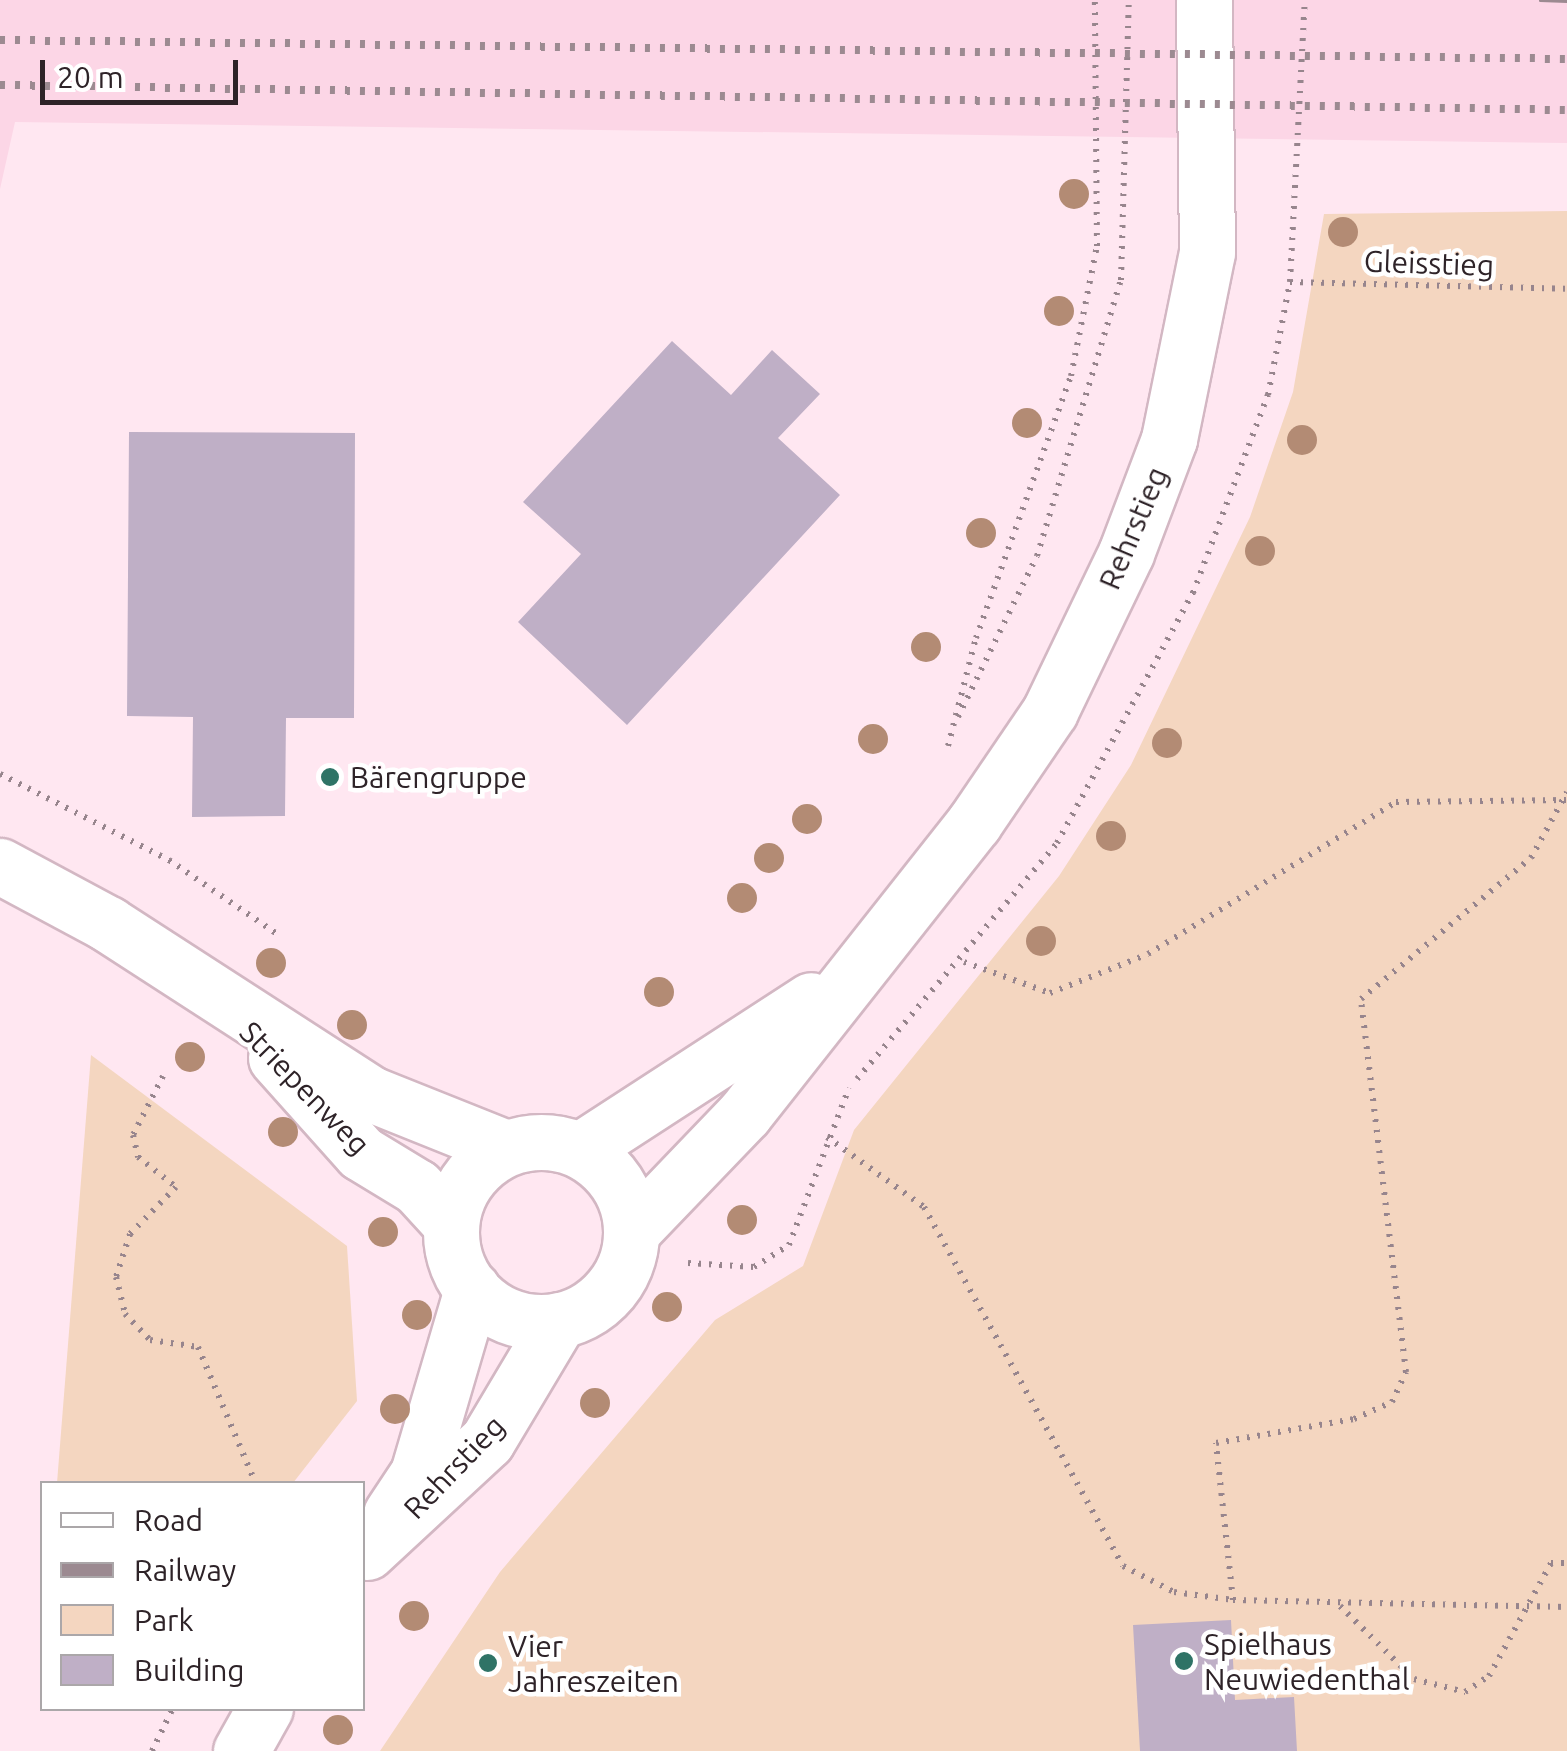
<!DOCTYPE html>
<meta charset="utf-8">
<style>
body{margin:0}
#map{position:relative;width:1567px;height:1751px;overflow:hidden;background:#ffe7f1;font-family:Ubuntu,sans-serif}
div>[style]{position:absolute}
.built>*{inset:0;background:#fcd6e6}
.green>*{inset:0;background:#f4d6c0}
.building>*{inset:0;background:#bfafc6}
.path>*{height:6px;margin-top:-3px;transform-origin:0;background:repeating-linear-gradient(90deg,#97858d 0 2.5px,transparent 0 10.5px)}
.roads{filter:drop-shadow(2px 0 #d3b7c3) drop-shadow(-2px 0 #d3b7c3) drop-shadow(0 2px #d3b7c3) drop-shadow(0 -2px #d3b7c3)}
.minor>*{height:55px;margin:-27.5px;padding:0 27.5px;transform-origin:27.5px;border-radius:27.5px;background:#fff}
.tertiary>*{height:55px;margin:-27.5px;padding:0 27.5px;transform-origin:27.5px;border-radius:27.5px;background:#fff}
.tertiary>.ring{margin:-27.5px;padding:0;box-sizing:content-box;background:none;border:55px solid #fff;border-radius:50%}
.tram>*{height:2.5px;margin:-1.25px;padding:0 1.25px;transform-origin:1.25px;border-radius:1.25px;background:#9c8a91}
.rail>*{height:8px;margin-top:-4px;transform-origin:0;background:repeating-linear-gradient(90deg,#9c8a91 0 5px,transparent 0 15px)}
.trees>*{width:30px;height:30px;margin:-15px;border-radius:50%;background:#b38b74}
.dots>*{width:28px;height:28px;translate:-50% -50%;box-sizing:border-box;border:5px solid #fff;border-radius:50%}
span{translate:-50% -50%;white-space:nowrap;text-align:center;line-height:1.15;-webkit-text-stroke:9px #fff;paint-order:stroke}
.street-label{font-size:30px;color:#2e2328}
.poi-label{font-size:30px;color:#2e2328}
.left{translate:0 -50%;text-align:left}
.legend{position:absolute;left:40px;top:1481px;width:325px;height:230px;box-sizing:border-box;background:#fff;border:2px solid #aba7a9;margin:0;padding:12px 18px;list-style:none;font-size:30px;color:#2e2328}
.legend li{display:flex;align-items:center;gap:20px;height:50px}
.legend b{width:50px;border:2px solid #aba7a9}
.scale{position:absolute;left:40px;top:60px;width:198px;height:45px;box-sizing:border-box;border:5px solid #2e2328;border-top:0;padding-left:12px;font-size:30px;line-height:35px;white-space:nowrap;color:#2e2328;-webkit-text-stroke:8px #fff;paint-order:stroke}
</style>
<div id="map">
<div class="built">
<div style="clip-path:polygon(0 0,1567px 0,1567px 143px,15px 122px,0 189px)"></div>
</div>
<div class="green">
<div style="clip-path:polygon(1567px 211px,1567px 1751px,380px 1751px,500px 1572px,715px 1320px,803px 1266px,854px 1130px,1059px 876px,1131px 765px,1250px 517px,1293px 392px,1324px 214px)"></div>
<div style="clip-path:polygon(91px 1055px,347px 1246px,357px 1401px,293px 1483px,57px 1483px)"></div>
</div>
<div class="building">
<div style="clip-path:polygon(672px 341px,731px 395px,772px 350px,820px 394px,778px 438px,840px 495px,627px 725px,518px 622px,581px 554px,523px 502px)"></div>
<div style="clip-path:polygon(129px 432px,355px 433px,354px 718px,286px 718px,285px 816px,192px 817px,193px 717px,127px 716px)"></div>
<div style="clip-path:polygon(1231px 1620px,1235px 1700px,1294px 1697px,1297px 1751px,1140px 1751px,1133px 1625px)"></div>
</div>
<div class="path">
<div style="left:1290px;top:282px;width:277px;rotate:1.4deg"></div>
<div style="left:958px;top:717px;width:179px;rotate:-63.9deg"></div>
<div style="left:1037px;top:556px;width:288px;rotate:-73.1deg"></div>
<div style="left:1121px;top:280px;width:280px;rotate:-88.4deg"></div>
<div style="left:948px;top:746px;width:112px;rotate:-75.5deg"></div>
<div style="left:976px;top:638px;width:279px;rotate:-70.1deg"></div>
<div style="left:1071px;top:376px;width:133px;rotate:-78.7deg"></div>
<div style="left:1097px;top:246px;width:246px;rotate:-90.5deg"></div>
<div style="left:0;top:774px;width:190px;rotate:27deg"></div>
<div style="left:169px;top:860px;width:131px;rotate:34.4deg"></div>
<div style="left:964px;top:962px;width:91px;rotate:19.8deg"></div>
<div style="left:1050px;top:993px;width:105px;rotate:-21.7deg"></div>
<div style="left:1148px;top:954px;width:291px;rotate:-31.5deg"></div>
<div style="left:1396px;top:802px;width:170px;rotate:-0.7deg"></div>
<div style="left:163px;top:1076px;width:66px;rotate:117deg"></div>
<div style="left:133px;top:1135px;width:23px;rotate:77deg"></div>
<div style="left:138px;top:1157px;width:48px;rotate:38.3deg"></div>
<div style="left:176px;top:1187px;width:66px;rotate:134.4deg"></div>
<div style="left:130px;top:1234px;width:45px;rotate:108deg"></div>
<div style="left:116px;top:1277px;width:38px;rotate:76deg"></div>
<div style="left:125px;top:1314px;width:36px;rotate:46deg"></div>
<div style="left:150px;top:1340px;width:49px;rotate:8.3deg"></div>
<div style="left:198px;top:1347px;width:149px;rotate:67.1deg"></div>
<div style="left:857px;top:1079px;width:309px;rotate:-49.7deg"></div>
<div style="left:1057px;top:843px;width:285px;rotate:-61.5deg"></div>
<div style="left:1193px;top:593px;width:212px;rotate:-69.3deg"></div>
<div style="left:1268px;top:395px;width:115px;rotate:-79deg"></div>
<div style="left:1290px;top:282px;width:282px;rotate:-87deg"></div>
<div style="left:827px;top:1137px;width:120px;rotate:35.8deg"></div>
<div style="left:924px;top:1207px;width:410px;rotate:61deg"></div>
<div style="left:1123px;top:1566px;width:57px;rotate:27deg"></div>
<div style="left:1174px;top:1592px;width:60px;rotate:7.7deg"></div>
<div style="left:1233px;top:1600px;width:334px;rotate:1.2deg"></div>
<div style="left:688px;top:1263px;width:66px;rotate:3.5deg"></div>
<div style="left:754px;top:1267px;width:41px;rotate:-32.2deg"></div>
<div style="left:789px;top:1245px;width:168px;rotate:-69.1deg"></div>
<div style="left:1233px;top:1600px;width:158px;rotate:-96.2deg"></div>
<div style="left:1216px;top:1443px;width:140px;rotate:-9.9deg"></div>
<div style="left:1354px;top:1419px;width:42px;rotate:-24.1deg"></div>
<div style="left:1392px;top:1402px;width:33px;rotate:-65deg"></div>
<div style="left:1406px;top:1372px;width:376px;rotate:-96.9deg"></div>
<div style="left:1361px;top:999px;width:221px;rotate:-39.7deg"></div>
<div style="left:1531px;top:858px;width:75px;rotate:-61.4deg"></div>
<div style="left:1340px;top:1606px;width:104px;rotate:44.6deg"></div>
<div style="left:1414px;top:1679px;width:53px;rotate:14.3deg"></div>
<div style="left:1465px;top:1692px;width:29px;rotate:-34deg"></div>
<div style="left:1489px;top:1676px;width:129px;rotate:-61.2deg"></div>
<div style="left:1551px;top:1563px;width:16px"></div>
<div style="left:152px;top:1751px;width:48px;rotate:-64deg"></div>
</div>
<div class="roads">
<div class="minor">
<div style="left:0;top:866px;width:123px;rotate:28.2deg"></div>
<div style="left:108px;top:924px;width:313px;rotate:32.9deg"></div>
<div style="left:371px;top:1094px;width:145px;rotate:21.8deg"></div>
<div style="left:276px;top:1058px;width:127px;rotate:48.2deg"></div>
<div style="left:361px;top:1153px;width:66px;rotate:31.3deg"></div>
<div style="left:417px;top:1187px;width:50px;rotate:47.4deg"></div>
</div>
<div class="tertiary">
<div class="ring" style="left:451px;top:1142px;width:125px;height:125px"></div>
<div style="left:580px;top:1150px;width:275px;rotate:-33deg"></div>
<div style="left:632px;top:1231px;width:163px;rotate:-46.2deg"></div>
<div style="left:745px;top:1113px;width:370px;rotate:-51.7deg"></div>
<div style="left:974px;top:823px;width:135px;rotate:-55.8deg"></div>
<div style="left:1050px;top:711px;width:175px;rotate:-64.3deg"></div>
<div style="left:1126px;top:553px;width:122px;rotate:-69.3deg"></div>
<div style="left:1169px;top:439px;width:191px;rotate:-78.5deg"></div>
<div style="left:1207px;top:252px;width:252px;rotate:-90.7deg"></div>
<div style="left:391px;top:1514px;width:49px;rotate:-56.6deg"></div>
<div style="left:418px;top:1473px;width:192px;rotate:-73.6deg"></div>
<div style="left:367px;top:1552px;width:163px;rotate:-42.8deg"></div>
<div style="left:487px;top:1441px;width:141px;rotate:-59.2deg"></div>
<div style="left:241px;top:1751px;width:49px;rotate:-60.8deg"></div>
</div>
</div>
<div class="tram">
<div style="left:1540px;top:0;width:27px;rotate:2deg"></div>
</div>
<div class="rail">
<div style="left:0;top:40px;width:1567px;rotate:0.69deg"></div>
<div style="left:0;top:85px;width:1567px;rotate:0.91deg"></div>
</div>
<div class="trees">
<div style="left:1074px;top:194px"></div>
<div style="left:1343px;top:232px"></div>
<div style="left:1059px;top:311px"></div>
<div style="left:1027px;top:423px"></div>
<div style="left:1302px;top:440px"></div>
<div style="left:981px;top:533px"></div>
<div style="left:1260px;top:551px"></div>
<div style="left:926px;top:647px"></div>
<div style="left:873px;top:739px"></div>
<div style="left:1167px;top:743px"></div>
<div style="left:807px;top:819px"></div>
<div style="left:1111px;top:836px"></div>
<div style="left:769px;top:858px"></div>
<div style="left:742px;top:898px"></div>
<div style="left:1041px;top:941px"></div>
<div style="left:271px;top:963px"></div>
<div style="left:659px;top:992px"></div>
<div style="left:352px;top:1025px"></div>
<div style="left:190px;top:1057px"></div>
<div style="left:283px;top:1132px"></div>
<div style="left:742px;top:1220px"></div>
<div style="left:383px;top:1232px"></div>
<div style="left:667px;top:1307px"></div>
<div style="left:417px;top:1315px"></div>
<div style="left:595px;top:1403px"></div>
<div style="left:395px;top:1409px"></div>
<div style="left:414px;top:1616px"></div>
<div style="left:338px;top:1730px"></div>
</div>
<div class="dots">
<div style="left:330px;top:777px;background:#2f7366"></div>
<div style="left:1184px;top:1661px;background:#2f7366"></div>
<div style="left:488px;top:1663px;background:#2f7366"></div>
</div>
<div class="street-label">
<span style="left:1429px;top:263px;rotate:2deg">Gleisstieg</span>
<span style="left:1133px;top:528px;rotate:-67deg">Rehrstieg</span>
<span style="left:305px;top:1088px;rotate:46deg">Striepenweg</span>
<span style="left:454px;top:1467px;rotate:-46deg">Rehrstieg</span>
</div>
<div class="poi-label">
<span class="left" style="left:350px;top:777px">Bärengruppe</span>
<span class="left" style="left:1204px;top:1661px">Spielhaus<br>Neuwiedenthal</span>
<span class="left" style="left:508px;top:1663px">Vier<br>Jahreszeiten</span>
</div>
<ul class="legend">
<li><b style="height:12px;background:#fff"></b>Road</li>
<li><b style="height:12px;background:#9c8a91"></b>Railway</li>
<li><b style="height:28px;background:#f4d6c0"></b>Park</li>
<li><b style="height:28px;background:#bfafc6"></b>Building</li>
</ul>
<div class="scale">20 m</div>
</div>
